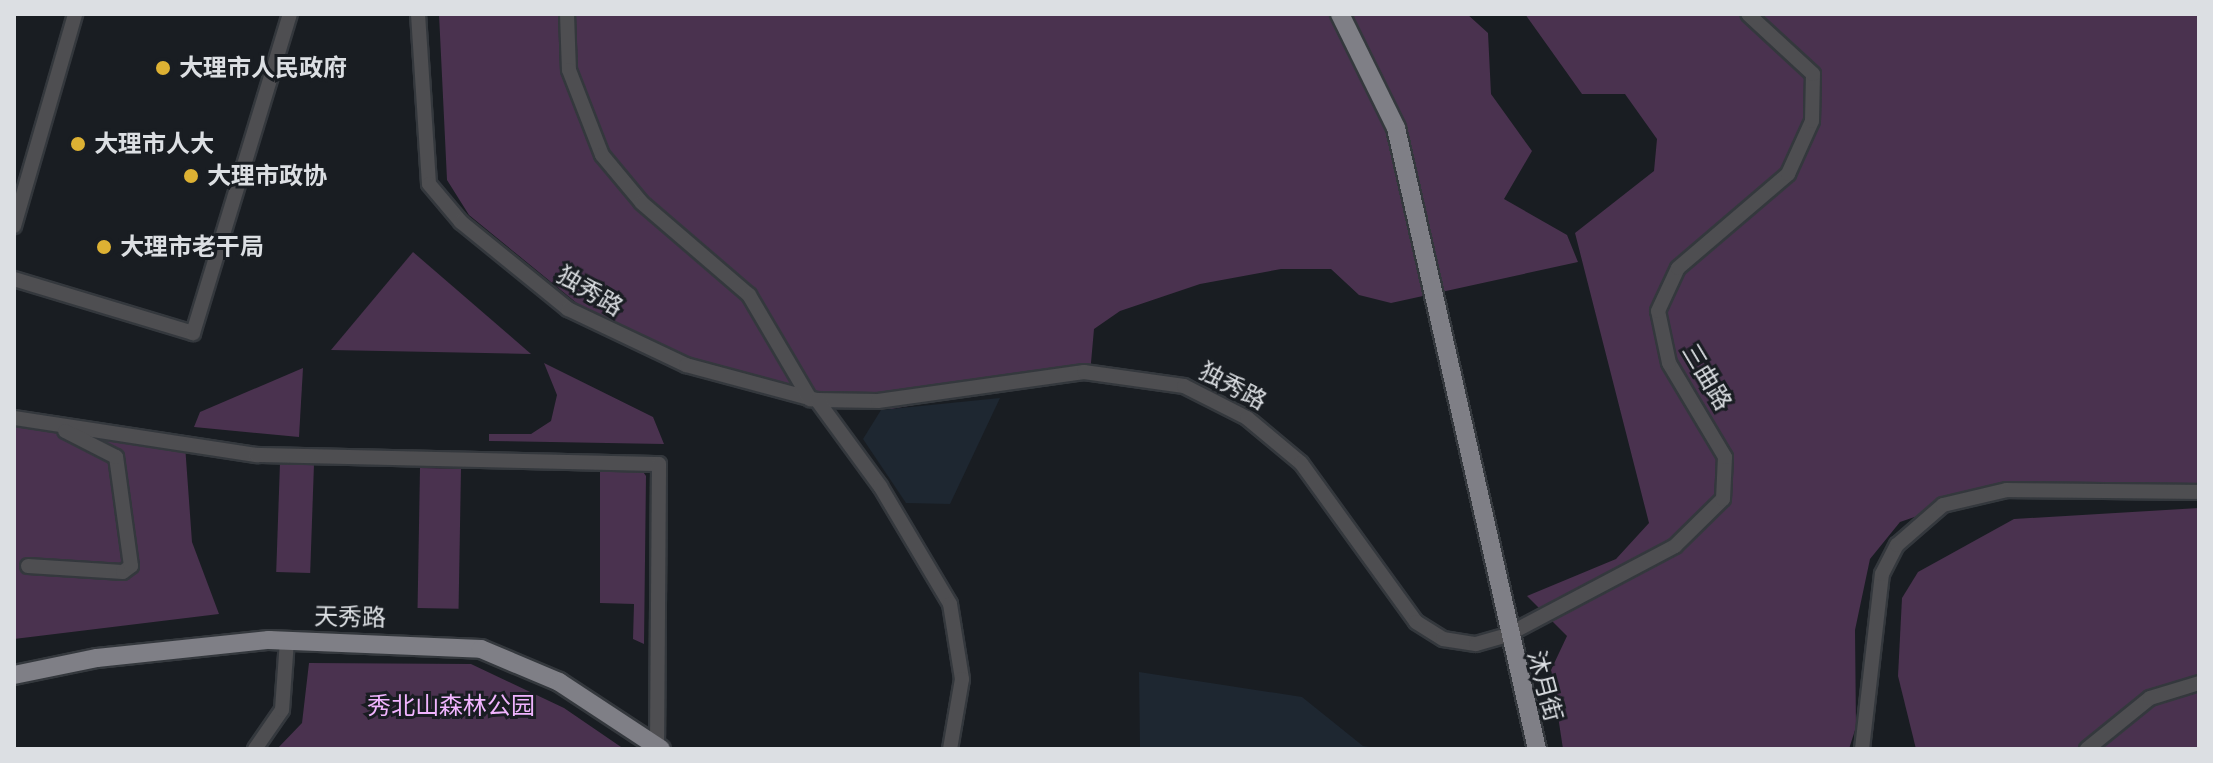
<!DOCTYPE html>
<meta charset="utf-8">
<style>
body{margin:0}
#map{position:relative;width:2213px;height:763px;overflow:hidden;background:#191d22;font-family:"IBM Plex Sans","Noto Sans SC",sans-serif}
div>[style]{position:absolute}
.built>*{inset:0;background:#1e2731}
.green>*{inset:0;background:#4a324f;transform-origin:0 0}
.roads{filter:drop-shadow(2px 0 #34383d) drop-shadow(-2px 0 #34383d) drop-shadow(0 2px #34383d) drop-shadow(0 -2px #34383d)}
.minor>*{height:14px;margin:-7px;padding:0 7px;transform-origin:7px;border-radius:7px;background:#4e4e51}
.major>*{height:18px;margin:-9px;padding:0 9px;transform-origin:9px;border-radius:9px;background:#7f7f86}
.dots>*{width:22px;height:22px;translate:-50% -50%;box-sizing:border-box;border:4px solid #191d22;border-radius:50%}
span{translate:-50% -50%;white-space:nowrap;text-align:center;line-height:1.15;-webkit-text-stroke:6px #191d22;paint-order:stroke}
.poi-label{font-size:24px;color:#dcdfe3;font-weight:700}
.left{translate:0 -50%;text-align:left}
.street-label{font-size:24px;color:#dcdfe3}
.park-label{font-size:24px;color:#f0b4fe}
.frame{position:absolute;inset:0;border:16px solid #dcdfe3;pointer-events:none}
</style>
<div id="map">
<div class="built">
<div style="clip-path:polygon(1000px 398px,950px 504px,906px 503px,863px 439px,881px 410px)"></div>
<div style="clip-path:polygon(1139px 672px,1302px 697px,1363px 746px,1383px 749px,1140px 749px)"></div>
</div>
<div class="green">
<div style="clip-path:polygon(439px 14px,1467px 14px,1488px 33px,1491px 94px,1532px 151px,1504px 199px,1567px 235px,1578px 262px,1391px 303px,1359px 295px,1331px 269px,1281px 269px,1200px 284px,1120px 311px,1094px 329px,1090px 374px,891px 409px,805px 400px,638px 338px,584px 309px,469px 215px,447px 180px)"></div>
<div style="clip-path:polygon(1525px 14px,2199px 14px,2199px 483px,2007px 485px,1900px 522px,1870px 559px,1855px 630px,1856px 727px,1849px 749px,1563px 749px,1551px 670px,1567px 636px,1527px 596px,1616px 559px,1649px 523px,1575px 233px,1654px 171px,1657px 139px,1625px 94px,1582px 94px)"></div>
<div style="clip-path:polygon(413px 252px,531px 354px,331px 350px)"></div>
<div style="clip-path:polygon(544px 363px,653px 417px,664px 444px,489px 441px,489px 434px,531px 434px,551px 421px,557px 395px)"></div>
<div style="clip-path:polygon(303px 368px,299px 437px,194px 427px,200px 412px)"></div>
<div style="clip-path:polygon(14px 416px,185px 445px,192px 542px,219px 614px,14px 639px)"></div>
<div style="left:280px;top:463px;width:34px;height:109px;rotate:2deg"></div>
<div style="left:420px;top:468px;width:41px;height:140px;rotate:1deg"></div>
<div style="clip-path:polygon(600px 469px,641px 469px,646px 476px,644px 644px,633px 639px,634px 604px,600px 603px)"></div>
<div style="clip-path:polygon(2199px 508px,2199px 747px,1916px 749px,1898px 676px,1902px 598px,1918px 572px,2014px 519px)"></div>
<div style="clip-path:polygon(309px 663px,471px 664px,564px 708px,624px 749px,277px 749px,302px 723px)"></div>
</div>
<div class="roads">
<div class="minor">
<div style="left:418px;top:14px;width:170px;rotate:86.3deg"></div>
<div style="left:429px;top:184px;width:50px;rotate:49.9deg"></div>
<div style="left:461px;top:222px;width:138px;rotate:39.1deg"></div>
<div style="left:568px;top:309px;width:131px;rotate:25.4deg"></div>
<div style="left:686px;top:365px;width:136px;rotate:15deg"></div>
<div style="left:817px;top:400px;width:61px;rotate:0.9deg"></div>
<div style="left:878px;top:401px;width:208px;rotate:-8deg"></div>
<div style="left:1084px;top:372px;width:101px;rotate:8deg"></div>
<div style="left:1184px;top:386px;width:71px;rotate:26.9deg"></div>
<div style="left:1247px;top:418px;width:70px;rotate:39.8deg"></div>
<div style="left:1301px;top:463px;width:196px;rotate:54.1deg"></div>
<div style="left:1416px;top:622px;width:32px;rotate:32deg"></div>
<div style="left:1443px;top:639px;width:33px;rotate:9deg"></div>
<div style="left:1476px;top:644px;width:32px;rotate:-16deg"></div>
<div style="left:1507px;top:635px;width:190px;rotate:-27.9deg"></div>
<div style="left:1675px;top:546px;width:67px;rotate:-44.4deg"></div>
<div style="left:1723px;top:499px;width:42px;rotate:-87.3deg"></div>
<div style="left:1725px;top:457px;width:109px;rotate:-120.8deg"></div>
<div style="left:1669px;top:363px;width:53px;rotate:-101.9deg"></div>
<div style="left:1658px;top:311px;width:47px;rotate:-65.1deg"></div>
<div style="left:1678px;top:268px;width:145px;rotate:-40.5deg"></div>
<div style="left:1788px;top:174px;width:58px;rotate:-65.6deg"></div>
<div style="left:1812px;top:121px;width:47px;rotate:-88.8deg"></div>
<div style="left:1813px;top:74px;width:88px;rotate:-137.3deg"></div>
<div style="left:567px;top:14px;width:56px;rotate:88deg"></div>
<div style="left:569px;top:70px;width:91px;rotate:68.8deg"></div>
<div style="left:602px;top:155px;width:62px;rotate:50.2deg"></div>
<div style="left:642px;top:203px;width:141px;rotate:40.7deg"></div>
<div style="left:749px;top:295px;width:121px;rotate:59.6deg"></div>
<div style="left:14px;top:226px;width:221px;rotate:-73.9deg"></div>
<div style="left:14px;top:279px;width:187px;rotate:16.8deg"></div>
<div style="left:193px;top:333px;width:333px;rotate:-73.1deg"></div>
<div style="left:817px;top:400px;width:107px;rotate:53.8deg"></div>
<div style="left:880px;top:486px;width:137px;rotate:59.3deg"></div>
<div style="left:950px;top:604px;width:76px;rotate:80.9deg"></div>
<div style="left:962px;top:679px;width:71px;rotate:99.7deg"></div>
<div style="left:14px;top:418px;width:246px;rotate:8.7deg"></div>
<div style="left:257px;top:455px;width:402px;rotate:1.3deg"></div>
<div style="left:659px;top:464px;width:282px;rotate:90.4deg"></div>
<div style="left:28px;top:566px;width:95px;rotate:3.6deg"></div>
<div style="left:123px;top:572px;width:10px;rotate:-37deg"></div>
<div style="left:131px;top:566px;width:110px;rotate:-97.8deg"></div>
<div style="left:116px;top:457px;width:57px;rotate:-153deg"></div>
<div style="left:255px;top:749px;width:47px;rotate:-55.3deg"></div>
<div style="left:282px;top:710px;width:69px;rotate:-85.9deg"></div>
<div style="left:1862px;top:749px;width:176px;rotate:-83.5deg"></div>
<div style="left:1882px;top:574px;width:33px;rotate:-63deg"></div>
<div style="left:1897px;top:545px;width:61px;rotate:-41deg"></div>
<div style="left:1943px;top:505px;width:66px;rotate:-13.2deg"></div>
<div style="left:2007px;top:490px;width:192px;rotate:0.6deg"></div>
<div style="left:2087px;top:749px;width:81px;rotate:-39deg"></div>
<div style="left:2150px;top:698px;width:51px;rotate:-17deg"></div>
</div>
<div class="major">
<div style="left:1340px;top:14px;width:127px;rotate:63.8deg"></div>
<div style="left:1396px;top:128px;width:637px;rotate:77.21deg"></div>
<div style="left:14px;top:675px;width:85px;rotate:-11.6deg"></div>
<div style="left:97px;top:658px;width:173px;rotate:-6deg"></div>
<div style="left:269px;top:640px;width:212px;rotate:2.4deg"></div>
<div style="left:481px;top:649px;width:85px;rotate:22.9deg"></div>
<div style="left:559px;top:682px;width:122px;rotate:33.3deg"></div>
</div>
</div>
<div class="dots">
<div style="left:163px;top:68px;background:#ddb133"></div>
<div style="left:78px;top:144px;background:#ddb133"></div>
<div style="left:191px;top:176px;background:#ddb133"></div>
<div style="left:104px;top:247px;background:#ddb133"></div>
</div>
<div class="poi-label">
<span class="left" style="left:179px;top:68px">大理市人民政府</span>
<span class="left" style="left:94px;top:144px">大理市人大</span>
<span class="left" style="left:207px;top:176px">大理市政协</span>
<span class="left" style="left:120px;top:247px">大理市老干局</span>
</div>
<div class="street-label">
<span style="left:590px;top:291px;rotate:31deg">独秀路</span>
<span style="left:1707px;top:377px;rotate:59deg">三曲路</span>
<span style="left:1233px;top:386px;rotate:28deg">独秀路</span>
<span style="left:350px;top:617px;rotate:1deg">天秀路</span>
<span style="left:1545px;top:686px;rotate:75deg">沐月街</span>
</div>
<div class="park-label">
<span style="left:451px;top:706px">秀北山森林公园</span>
</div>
<div class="frame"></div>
</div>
